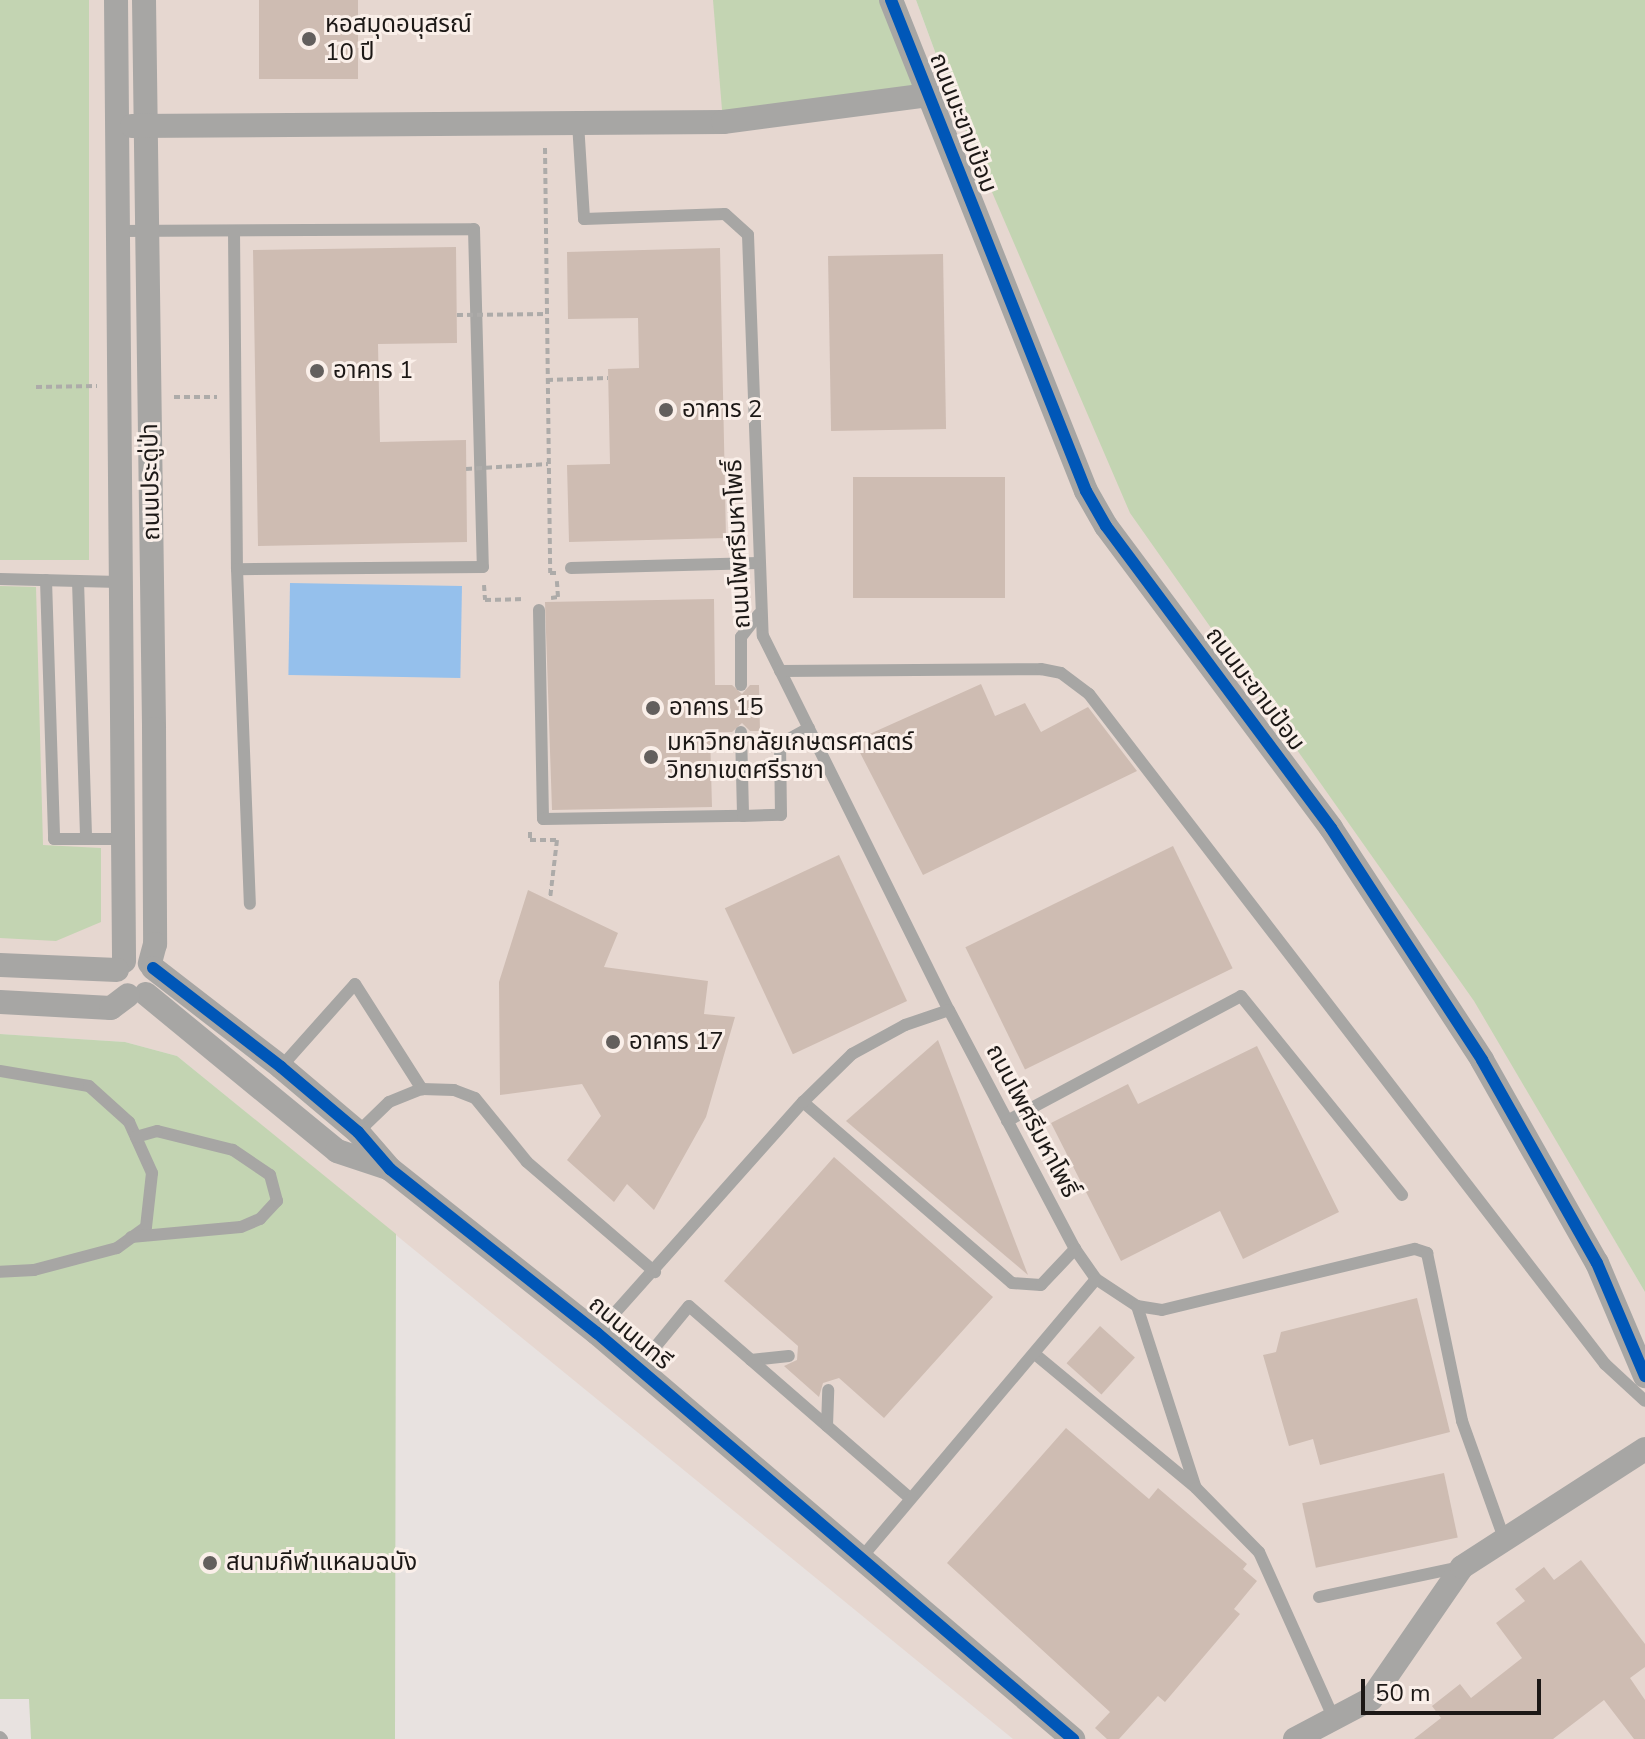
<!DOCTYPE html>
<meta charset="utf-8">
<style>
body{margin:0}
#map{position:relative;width:1645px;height:1739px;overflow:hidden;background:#e8e2e0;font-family:"Nunito Sans","Noto Sans Thai",sans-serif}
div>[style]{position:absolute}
.education>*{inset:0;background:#e6d7d0}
.green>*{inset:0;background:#c3d4b2;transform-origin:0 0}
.water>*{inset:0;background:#95c0ec;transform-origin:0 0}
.building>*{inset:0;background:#cebcb2;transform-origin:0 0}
.path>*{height:4px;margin-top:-2px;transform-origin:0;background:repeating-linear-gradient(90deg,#adaba9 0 6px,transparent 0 10px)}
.lane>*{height:12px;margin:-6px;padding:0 6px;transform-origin:6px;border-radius:6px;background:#a7a6a4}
.street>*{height:24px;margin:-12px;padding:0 12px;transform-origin:12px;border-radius:12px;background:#a7a6a4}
.path-bridge>*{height:4px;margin-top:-2px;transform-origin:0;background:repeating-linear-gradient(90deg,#adaba9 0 6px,transparent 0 10px)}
.cycleway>*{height:12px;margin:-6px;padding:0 6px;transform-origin:6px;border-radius:6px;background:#0057b8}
.dots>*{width:22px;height:22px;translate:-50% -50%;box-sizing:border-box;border:4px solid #faefe9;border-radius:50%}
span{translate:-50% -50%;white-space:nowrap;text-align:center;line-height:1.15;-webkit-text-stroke:6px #faefe9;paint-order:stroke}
.poi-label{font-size:24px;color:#1c1816}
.left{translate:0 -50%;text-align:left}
.street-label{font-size:24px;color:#1c1816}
.scale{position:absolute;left:1361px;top:1679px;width:180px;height:36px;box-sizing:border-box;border:4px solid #1c1816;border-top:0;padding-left:10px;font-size:24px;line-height:28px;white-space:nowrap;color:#1c1816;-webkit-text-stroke:6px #faefe9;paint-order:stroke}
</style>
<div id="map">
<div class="education">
<div style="clip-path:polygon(0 0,916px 0,955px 106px,1645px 1292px,1645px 1739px,1013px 1739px,177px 1056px,125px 1042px,0 1034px)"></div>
</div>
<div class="green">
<div style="left:0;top:0;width:89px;height:560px"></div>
<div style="clip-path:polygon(713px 0,891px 0,928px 95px,723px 122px)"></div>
<div style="clip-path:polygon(916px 0,1645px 0,1645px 1292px,1474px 1001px,1130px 513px,955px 106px)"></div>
<div style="clip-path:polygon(0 586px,36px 587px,43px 845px,101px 848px,101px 922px,56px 941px,0 938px)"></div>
<div style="clip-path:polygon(0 1034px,125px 1042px,177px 1056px,396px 1234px,395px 1739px,31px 1739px,29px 1699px,0 1699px)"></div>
</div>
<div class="water">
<div style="left:290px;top:583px;width:172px;height:92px;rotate:1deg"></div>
</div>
<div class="building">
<div style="left:259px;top:0;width:99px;height:79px"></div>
<div style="clip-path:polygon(456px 247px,457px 343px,378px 344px,380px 442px,466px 440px,467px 542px,258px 546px,253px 250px)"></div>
<div style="clip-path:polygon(720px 248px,726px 538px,569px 542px,567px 465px,610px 464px,608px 369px,639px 368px,638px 318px,568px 319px,567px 252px)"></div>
<div style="left:943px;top:254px;width:175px;height:115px;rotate:89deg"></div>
<div style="left:1005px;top:477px;width:121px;height:152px;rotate:90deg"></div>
<div style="clip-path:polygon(714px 599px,715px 685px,732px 685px,742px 694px,750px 685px,759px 685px,760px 731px,750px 731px,742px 723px,732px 732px,710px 732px,712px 807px,552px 810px,545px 602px)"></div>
<div style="clip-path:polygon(981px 684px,995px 716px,1025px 703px,1041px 732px,1088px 707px,1137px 771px,923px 875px,854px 741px)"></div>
<div style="left:1173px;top:846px;width:136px;height:231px;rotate:64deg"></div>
<div style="left:839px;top:855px;width:161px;height:126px;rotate:65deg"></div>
<div style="clip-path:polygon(528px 890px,618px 933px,604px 967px,708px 981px,704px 1014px,735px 1017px,706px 1117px,654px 1210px,627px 1184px,614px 1202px,567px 1160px,601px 1116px,582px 1084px,500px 1095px,499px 982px)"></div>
<div style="clip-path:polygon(938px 1040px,1028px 1275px,846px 1121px)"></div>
<div style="clip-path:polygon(1257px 1046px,1339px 1212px,1243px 1259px,1220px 1211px,1121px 1261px,1051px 1123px,1128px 1084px,1138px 1104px)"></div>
<div style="clip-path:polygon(834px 1157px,993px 1297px,884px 1418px,839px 1378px,823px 1383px,819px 1397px,784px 1366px,797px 1360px,798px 1346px,724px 1281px)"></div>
<div style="clip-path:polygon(1417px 1298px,1450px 1432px,1320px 1465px,1313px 1439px,1289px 1446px,1263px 1355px,1276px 1352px,1281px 1332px)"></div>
<div style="left:1100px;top:1326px;width:47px;height:50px;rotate:42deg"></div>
<div style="clip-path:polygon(1066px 1428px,1149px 1499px,1158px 1488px,1247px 1564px,1243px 1569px,1257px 1581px,1234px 1609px,1240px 1614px,1165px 1702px,1158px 1696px,1119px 1739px,1107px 1739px,1095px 1728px,1110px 1712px,947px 1563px)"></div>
<div style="left:1444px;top:1473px;width:66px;height:145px;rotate:78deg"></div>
<div style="clip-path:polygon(1581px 1560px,1645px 1644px,1645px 1667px,1630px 1678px,1645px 1700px,1645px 1739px,1634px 1739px,1604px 1700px,1553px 1739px,1414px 1739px,1441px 1718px,1432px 1706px,1460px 1684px,1471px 1698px,1522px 1658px,1496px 1623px,1525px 1601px,1515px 1589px,1544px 1567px,1554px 1580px)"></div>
</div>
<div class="path">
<div style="left:545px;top:148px;width:425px;rotate:89.3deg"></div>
<div style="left:550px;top:573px;width:6px"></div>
<div style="left:547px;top:380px;width:61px;rotate:-1.9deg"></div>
<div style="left:36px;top:387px;width:61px;rotate:-0.9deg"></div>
<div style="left:174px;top:397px;width:43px"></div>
<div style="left:484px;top:585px;width:15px;rotate:86deg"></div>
<div style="left:485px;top:600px;width:40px;rotate:-1.4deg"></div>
<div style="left:551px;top:598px;width:7px;rotate:-8deg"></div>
<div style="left:558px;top:597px;width:16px;rotate:-94deg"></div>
<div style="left:530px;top:832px;width:8px;rotate:90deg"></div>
<div style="left:530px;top:840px;width:27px"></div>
<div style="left:557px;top:840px;width:59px;rotate:96.8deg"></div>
</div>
<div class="lane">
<div style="left:578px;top:123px;width:96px;rotate:86.4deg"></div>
<div style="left:584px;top:219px;width:141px;rotate:-2deg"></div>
<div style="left:725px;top:214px;width:31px;rotate:42deg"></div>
<div style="left:748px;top:235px;width:401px;rotate:87.9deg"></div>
<div style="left:763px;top:636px;width:418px;rotate:63.6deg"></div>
<div style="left:949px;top:1010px;width:270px;rotate:62.2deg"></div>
<div style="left:1075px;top:1249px;width:37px;rotate:55deg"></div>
<div style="left:1096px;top:1279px;width:49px;rotate:33.4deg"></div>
<div style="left:1137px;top:1306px;width:25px;rotate:9deg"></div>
<div style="left:1162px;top:1310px;width:260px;rotate:-13.6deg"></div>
<div style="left:1415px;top:1249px;width:13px;rotate:18deg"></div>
<div style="left:1427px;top:1253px;width:172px;rotate:78.2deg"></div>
<div style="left:1462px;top:1421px;width:127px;rotate:70.3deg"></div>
<div style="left:118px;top:231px;width:356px;rotate:-0.3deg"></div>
<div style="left:474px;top:229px;width:338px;rotate:88.5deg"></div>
<div style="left:483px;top:567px;width:246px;rotate:179.5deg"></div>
<div style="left:234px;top:231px;width:338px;rotate:89.5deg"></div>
<div style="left:237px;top:569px;width:335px;rotate:87.8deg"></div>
<div style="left:571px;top:568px;width:187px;rotate:-1.5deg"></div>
<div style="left:0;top:579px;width:119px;rotate:1.4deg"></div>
<div style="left:46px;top:580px;width:259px;rotate:88.2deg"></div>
<div style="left:54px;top:839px;width:68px"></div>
<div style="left:78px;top:581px;width:258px;rotate:88.2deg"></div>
<div style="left:539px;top:610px;width:209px;rotate:88.9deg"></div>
<div style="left:543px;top:819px;width:200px;rotate:-0.9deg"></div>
<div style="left:780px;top:671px;width:261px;rotate:-0.4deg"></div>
<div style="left:1041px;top:669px;width:20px;rotate:11deg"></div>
<div style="left:1061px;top:673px;width:35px;rotate:37deg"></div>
<div style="left:1089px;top:694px;width:846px;rotate:52.4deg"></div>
<div style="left:1605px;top:1364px;width:54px;rotate:42.8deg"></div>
<div style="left:741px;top:685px;width:48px;rotate:-90deg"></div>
<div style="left:741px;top:637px;width:29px;rotate:-52deg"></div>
<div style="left:741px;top:732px;width:84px;rotate:88.6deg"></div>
<div style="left:743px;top:816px;width:38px;rotate:-2deg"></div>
<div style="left:781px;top:815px;width:71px;rotate:-90.8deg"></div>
<div style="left:780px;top:744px;width:33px;rotate:-29deg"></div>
<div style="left:281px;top:1067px;width:111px;rotate:-48.3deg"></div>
<div style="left:355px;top:984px;width:125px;rotate:57.5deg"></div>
<div style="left:0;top:1071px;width:90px;rotate:9.6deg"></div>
<div style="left:89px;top:1086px;width:54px;rotate:42deg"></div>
<div style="left:129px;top:1122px;width:56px;rotate:65.7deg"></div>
<div style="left:152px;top:1173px;width:54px;rotate:96.3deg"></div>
<div style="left:146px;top:1227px;width:36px;rotate:144deg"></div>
<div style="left:117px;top:1248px;width:86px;rotate:165.2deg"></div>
<div style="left:34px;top:1270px;width:34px;rotate:177deg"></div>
<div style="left:803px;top:1102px;width:276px;rotate:40.9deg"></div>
<div style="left:1012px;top:1283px;width:29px;rotate:4deg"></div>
<div style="left:1041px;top:1285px;width:50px;rotate:-46.6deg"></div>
<div style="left:1007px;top:1121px;width:265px;rotate:-28.1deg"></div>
<div style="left:1241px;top:996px;width:256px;rotate:51deg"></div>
<div style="left:358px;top:1132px;width:43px;rotate:-44.1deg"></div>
<div style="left:389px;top:1102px;width:35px;rotate:-22deg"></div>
<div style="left:422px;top:1089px;width:32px;rotate:2deg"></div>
<div style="left:454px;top:1090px;width:22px;rotate:21deg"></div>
<div style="left:475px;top:1098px;width:82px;rotate:50.9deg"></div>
<div style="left:527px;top:1162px;width:169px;rotate:40.7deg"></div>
<div style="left:131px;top:1237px;width:110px;rotate:-5.2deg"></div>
<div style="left:241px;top:1227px;width:21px;rotate:-23deg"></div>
<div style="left:260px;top:1219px;width:25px;rotate:-47deg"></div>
<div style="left:277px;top:1201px;width:27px;rotate:-105deg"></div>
<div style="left:270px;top:1175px;width:45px;rotate:-146deg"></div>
<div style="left:233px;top:1150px;width:78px;rotate:-166deg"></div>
<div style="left:157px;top:1131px;width:22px;rotate:164deg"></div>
<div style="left:1137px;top:1306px;width:189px;rotate:72.1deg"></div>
<div style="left:597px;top:1333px;width:310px;rotate:-48.3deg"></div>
<div style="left:803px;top:1102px;width:69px;rotate:-44.4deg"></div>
<div style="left:852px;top:1054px;width:60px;rotate:-28.7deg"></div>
<div style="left:905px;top:1025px;width:46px;rotate:-18.8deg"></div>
<div style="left:1036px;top:1355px;width:208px;rotate:39.7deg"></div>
<div style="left:1196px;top:1488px;width:90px;rotate:45.5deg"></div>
<div style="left:1259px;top:1552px;width:185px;rotate:65.8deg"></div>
<div style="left:751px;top:1360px;width:38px;rotate:-6deg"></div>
<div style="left:638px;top:1368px;width:80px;rotate:-50.6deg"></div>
<div style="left:689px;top:1306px;width:293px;rotate:41deg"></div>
<div style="left:827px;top:1426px;width:36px;rotate:-88deg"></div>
<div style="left:862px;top:1557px;width:363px;rotate:-49.9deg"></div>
<div style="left:1319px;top:1597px;width:144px;rotate:-12deg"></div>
<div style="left:0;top:1737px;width:3px;rotate:45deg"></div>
</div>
<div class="street">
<div style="left:116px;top:0;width:961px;rotate:89.52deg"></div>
<div style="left:144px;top:0;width:729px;rotate:89.21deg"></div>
<div style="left:154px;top:729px;width:215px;rotate:89.7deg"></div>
<div style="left:155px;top:944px;width:20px;rotate:105deg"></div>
<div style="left:891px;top:0;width:528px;rotate:68.34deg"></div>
<div style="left:1086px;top:491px;width:40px;rotate:60.3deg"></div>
<div style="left:1106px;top:526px;width:377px;rotate:53.3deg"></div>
<div style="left:1331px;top:828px;width:277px;rotate:56.9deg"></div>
<div style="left:1482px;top:1060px;width:233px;rotate:60.5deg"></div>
<div style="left:1597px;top:1263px;width:123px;rotate:67deg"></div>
<div style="left:132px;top:126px;width:591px;rotate:-0.39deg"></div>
<div style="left:723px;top:122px;width:207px;rotate:-7.5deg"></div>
<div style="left:0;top:965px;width:117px;rotate:2.4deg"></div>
<div style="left:153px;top:968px;width:162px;rotate:37.7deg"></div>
<div style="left:281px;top:1067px;width:101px;rotate:40.2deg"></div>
<div style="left:358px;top:1132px;width:49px;rotate:49.1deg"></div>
<div style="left:390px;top:1169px;width:264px;rotate:38.4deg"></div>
<div style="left:597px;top:1333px;width:626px;rotate:40.46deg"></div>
<div style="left:146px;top:994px;width:247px;rotate:39.4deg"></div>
<div style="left:337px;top:1151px;width:54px;rotate:18.4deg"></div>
<div style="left:0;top:1002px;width:111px;rotate:3.1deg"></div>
<div style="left:111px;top:1008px;width:21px;rotate:-37deg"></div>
<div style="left:1295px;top:1739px;width:86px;rotate:-27.8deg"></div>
<div style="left:1371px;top:1699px;width:160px;rotate:-55.4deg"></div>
<div style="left:1462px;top:1567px;width:218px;rotate:-32.8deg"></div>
</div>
<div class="path-bridge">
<div style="left:457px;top:315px;width:89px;rotate:-0.6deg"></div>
<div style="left:466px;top:469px;width:82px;rotate:-3.5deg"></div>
</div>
<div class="cycleway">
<div style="left:891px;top:0;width:528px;rotate:68.34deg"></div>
<div style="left:1086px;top:491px;width:40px;rotate:60.3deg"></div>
<div style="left:1106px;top:526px;width:377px;rotate:53.3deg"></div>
<div style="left:1331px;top:828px;width:277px;rotate:56.9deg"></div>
<div style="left:1482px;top:1060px;width:233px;rotate:60.5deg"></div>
<div style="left:1597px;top:1263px;width:123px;rotate:67deg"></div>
<div style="left:153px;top:968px;width:162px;rotate:37.7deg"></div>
<div style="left:281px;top:1067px;width:101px;rotate:40.2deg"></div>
<div style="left:358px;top:1132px;width:49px;rotate:49.1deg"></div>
<div style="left:390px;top:1169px;width:264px;rotate:38.4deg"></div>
<div style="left:597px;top:1333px;width:626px;rotate:40.46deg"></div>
</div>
<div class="dots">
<div style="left:309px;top:39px;background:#635f5d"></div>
<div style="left:317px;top:371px;background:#635f5d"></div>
<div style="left:666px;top:410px;background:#635f5d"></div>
<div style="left:653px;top:708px;background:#635f5d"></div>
<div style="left:651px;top:757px;background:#635f5d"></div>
<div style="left:613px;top:1042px;background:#635f5d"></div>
<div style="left:210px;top:1563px;background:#635f5d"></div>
</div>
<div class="poi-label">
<span class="left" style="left:325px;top:39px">หอสมุดอนุสรณ์<br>10 ปี</span>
<span class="left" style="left:333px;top:371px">อาคาร 1</span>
<span class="left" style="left:682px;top:410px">อาคาร 2</span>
<span class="left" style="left:669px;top:708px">อาคาร 15</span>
<span class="left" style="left:667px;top:757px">มหาวิทยาลัยเกษตรศาสตร์<br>วิทยาเขตศรีราชา</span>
<span class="left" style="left:629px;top:1042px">อาคาร 17</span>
<span class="left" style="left:226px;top:1563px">สนามกีฬาแหลมฉบัง</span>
</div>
<div class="street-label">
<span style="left:963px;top:123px;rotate:69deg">ถนนมะขามป้อม</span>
<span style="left:151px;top:482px;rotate:-91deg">ถนนประดู่ป่า</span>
<span style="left:738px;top:544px;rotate:-93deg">ถนนโพศรีมหาโพธิ์</span>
<span style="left:1255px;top:689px;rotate:53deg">ถนนมะขามป้อม</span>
<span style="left:1032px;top:1121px;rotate:62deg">ถนนโพศรีมหาโพธิ์</span>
<span style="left:630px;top:1333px;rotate:40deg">ถนนนนทรี</span>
</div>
<div class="scale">50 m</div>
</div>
